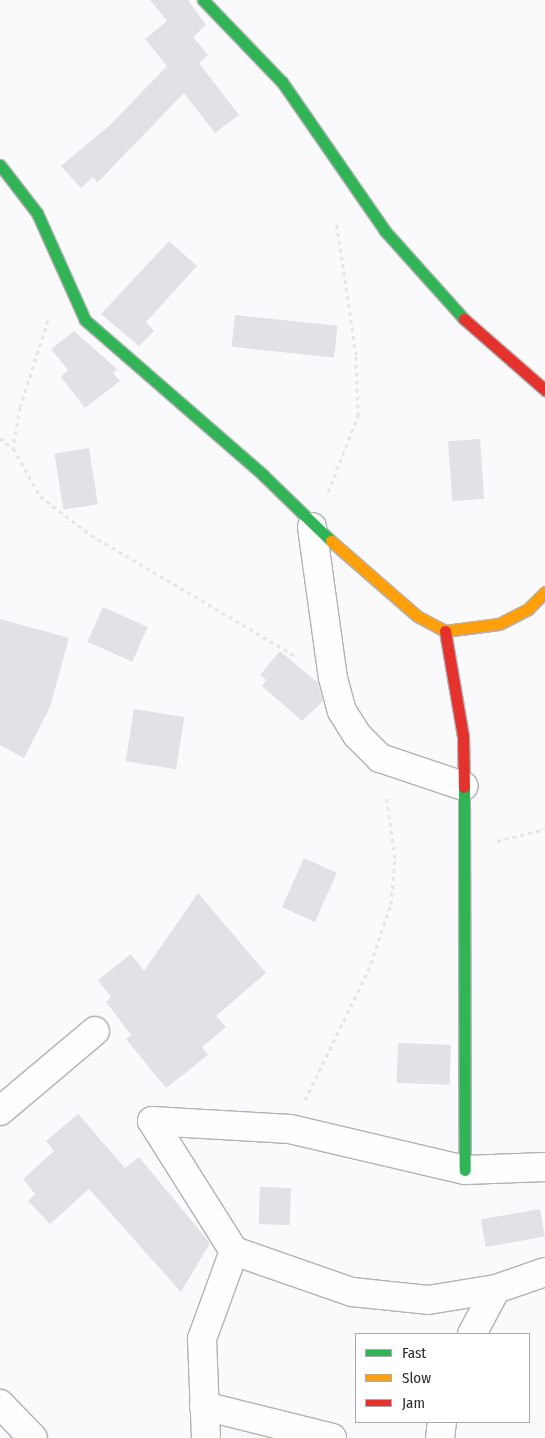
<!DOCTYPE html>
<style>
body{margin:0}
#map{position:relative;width:545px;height:1438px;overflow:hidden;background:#fafafd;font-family:"Fira Sans Condensed",sans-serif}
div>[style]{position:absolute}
.building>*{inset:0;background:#e2e2e6;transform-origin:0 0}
.path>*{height:3px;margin-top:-1.5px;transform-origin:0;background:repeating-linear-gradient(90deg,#e6e6e6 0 4px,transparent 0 8px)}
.roads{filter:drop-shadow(1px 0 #b2b2b5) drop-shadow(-1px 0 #b2b2b5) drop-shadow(0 1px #b2b2b5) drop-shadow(0 -1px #b2b2b5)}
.street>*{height:28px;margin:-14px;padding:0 14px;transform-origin:14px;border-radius:14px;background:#fefeff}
.fast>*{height:11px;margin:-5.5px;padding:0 5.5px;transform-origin:5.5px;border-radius:5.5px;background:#30b455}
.slow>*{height:11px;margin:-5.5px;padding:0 5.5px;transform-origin:5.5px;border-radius:5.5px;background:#ff9f0a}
.jam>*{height:11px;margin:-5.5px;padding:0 5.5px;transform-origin:5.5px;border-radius:5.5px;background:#e5322d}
span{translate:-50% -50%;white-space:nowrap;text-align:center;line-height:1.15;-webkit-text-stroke:4px #fff;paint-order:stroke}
.legend{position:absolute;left:355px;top:1333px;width:175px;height:90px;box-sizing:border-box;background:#fff;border:1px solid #aaaaac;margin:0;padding:6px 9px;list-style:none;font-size:15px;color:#2b2b2f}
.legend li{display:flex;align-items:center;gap:10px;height:25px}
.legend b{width:25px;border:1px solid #aaaaac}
</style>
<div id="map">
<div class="building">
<div style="clip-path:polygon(150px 0,188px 0,206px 25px,193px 37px,208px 55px,199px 63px,239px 115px,215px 133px,184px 93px,97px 183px,93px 177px,81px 188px,61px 166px,110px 125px,167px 66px,145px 39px,167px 21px)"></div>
<div style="clip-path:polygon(169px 241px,197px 266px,146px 322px,154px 331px,139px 346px,101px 314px)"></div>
<div style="left:235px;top:315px;width:103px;height:32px;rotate:6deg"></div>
<div style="clip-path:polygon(74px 331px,117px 369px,113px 373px,120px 381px,85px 408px,61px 377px,68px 370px,51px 349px)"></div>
<div style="left:480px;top:439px;width:60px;height:32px;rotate:86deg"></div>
<div style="left:89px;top:448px;width:57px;height:35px;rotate:81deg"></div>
<div style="left:103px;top:607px;width:49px;height:38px;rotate:24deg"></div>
<div style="clip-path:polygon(0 619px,69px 638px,50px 707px,24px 758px,0 745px)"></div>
<div style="clip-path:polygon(280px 651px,318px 683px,323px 701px,302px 721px,262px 686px,266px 680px,260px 675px)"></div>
<div style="left:134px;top:709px;width:51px;height:53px;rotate:9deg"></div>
<div style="left:304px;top:858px;width:36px;height:54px;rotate:24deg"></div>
<div style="clip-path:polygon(198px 893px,266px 973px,216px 1016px,226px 1027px,202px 1047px,208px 1055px,166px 1088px,126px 1039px,131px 1035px,106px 1002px,111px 997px,98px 980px,131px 954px,144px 971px)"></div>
<div style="left:398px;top:1043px;width:53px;height:40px;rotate:2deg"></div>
<div style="clip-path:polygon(78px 1114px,125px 1168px,139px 1157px,210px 1243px,181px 1292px,89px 1189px,50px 1224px,28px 1201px,35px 1194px,23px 1179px,54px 1151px,46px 1141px)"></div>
<div style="left:260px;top:1187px;width:31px;height:37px;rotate:2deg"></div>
<div style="left:540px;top:1209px;width:28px;height:60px;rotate:80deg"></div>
</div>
<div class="path">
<div style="left:48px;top:320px;width:91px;rotate:107.8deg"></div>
<div style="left:20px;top:407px;width:42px;rotate:99.7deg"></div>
<div style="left:13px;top:448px;width:55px;rotate:60.6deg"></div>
<div style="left:40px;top:496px;width:64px;rotate:37.4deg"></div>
<div style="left:91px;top:535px;width:239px;rotate:30.6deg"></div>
<div style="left:0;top:438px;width:16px;rotate:38deg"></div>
<div style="left:328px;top:492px;width:82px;rotate:-68.5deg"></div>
<div style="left:358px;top:416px;width:61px;rotate:-91.9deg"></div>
<div style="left:356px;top:355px;width:136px;rotate:-98.4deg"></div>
<div style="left:497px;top:841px;width:49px;rotate:-14deg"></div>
<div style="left:305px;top:1100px;width:144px;rotate:-64deg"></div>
<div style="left:368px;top:971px;width:71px;rotate:-71.1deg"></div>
<div style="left:391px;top:904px;width:46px;rotate:-85deg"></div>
<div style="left:395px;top:858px;width:64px;rotate:-98.1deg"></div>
</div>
<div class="roads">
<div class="street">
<div style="left:312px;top:527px;width:152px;rotate:82.1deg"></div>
<div style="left:333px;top:678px;width:34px;rotate:75deg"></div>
<div style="left:342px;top:711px;width:28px;rotate:58deg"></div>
<div style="left:357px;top:735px;width:33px;rotate:45deg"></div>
<div style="left:380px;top:758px;width:88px;rotate:18.6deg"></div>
<div style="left:0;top:1111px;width:124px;rotate:-40.1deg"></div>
<div style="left:152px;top:1121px;width:138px;rotate:3.3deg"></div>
<div style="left:290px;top:1129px;width:180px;rotate:13.2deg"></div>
<div style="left:465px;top:1170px;width:80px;rotate:-2.1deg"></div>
<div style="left:152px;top:1121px;width:154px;rotate:57.8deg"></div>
<div style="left:234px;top:1251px;width:94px;rotate:110deg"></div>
<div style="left:202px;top:1339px;width:99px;rotate:87.7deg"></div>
<div style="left:234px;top:1251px;width:125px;rotate:19.2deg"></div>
<div style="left:352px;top:1292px;width:76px;rotate:6deg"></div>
<div style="left:428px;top:1300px;width:69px;rotate:-9.2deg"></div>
<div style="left:496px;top:1289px;width:52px;rotate:-19.1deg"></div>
<div style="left:472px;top:1334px;width:51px;rotate:-61.9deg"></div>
<div style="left:0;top:1404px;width:47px;rotate:45.9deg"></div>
<div style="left:204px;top:1406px;width:132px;rotate:14deg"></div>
<div style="left:440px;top:1438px;width:16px;rotate:-83deg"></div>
</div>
<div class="fast">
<div style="left:203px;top:0;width:114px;rotate:46.1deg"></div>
<div style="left:282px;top:82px;width:181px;rotate:55.3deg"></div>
<div style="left:385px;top:231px;width:118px;rotate:48.1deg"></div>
<div style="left:0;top:165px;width:61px;rotate:52.4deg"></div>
<div style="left:37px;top:213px;width:117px;rotate:65.8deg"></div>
<div style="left:85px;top:320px;width:236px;rotate:41deg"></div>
<div style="left:263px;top:475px;width:95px;rotate:44.1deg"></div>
<div style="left:464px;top:787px;width:383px;rotate:89.9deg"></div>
</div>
<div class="slow">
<div style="left:331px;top:541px;width:114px;rotate:41.1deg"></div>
<div style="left:417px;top:616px;width:32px;rotate:28deg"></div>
<div style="left:445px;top:631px;width:54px;rotate:-7.4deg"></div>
<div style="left:499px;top:624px;width:33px;rotate:-27deg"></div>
<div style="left:528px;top:609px;width:24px;rotate:-45deg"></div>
</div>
<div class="jam">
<div style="left:464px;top:319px;width:108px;rotate:41.2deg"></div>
<div style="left:445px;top:631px;width:107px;rotate:80.3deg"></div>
<div style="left:463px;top:736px;width:51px;rotate:88.9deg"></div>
</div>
</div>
<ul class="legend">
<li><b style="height:6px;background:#30b455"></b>Fast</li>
<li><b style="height:6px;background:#ff9f0a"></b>Slow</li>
<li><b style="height:6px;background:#e5322d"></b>Jam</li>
</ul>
</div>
